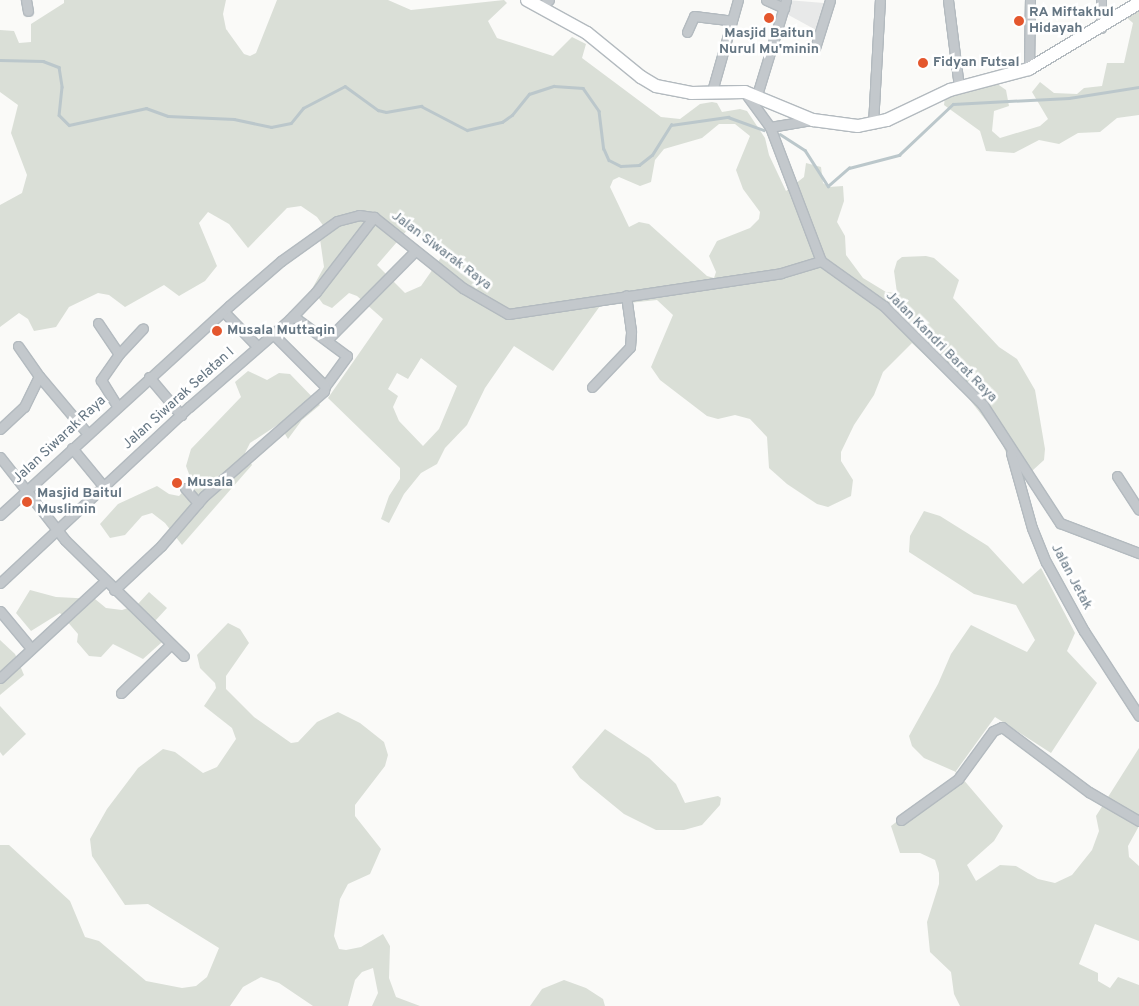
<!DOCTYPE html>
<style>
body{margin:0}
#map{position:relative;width:1139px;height:1006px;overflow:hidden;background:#fafaf8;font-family:Overpass,sans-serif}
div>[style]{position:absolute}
.built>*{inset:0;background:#e8e9e9}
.green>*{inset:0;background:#dadfd7}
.stream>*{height:2.5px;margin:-1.25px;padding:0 1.25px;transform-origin:1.25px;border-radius:1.25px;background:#bbc7cb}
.roads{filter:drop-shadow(1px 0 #b3babf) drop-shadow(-1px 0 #b3babf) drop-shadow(0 1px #b3babf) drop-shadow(0 -1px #b3babf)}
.street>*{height:9px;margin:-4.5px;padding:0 4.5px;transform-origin:4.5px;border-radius:4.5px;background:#c3c8cc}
.secondary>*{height:12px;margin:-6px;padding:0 6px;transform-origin:6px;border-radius:6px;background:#fff}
.dots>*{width:14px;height:14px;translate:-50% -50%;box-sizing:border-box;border:2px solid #fff;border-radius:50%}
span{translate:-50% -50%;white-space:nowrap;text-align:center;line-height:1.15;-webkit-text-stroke:5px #fff;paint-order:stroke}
.poi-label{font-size:14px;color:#657683;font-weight:700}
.left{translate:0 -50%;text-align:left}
.street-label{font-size:14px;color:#657683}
</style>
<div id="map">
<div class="built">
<div style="clip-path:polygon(787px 0,824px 3px,816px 30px,783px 12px)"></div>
</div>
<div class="green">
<div style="clip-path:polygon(evenodd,64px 0,226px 0,223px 14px,226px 29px,244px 54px,250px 56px,256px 53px,277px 0,388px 0,411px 10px,504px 0,507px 3px,488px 21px,497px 38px,553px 56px,572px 37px,586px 44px,582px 58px,661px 117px,680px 119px,700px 104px,712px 102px,717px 103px,722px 112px,740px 109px,747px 111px,765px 138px,769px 155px,786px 191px,804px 177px,806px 163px,821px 167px,823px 183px,829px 187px,843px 186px,844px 201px,837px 222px,845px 236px,846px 255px,863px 278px,886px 292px,897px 293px,894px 271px,897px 261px,902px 257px,926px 256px,934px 258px,959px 280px,953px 298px,999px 347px,1017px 359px,1035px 390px,1045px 449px,1044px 460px,1032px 471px,1010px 463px,1001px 440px,963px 391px,912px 343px,883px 372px,874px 395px,854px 425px,841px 452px,841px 461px,853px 480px,851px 496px,828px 507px,817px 504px,787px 484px,769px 468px,767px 437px,750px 419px,735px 415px,718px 419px,707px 416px,660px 380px,651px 367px,673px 315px,657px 300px,600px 306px,553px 371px,514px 346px,485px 388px,467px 425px,445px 448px,437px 464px,421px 473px,404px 494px,389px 523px,381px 519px,389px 496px,400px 479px,400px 468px,328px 398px,383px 319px,357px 296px,349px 293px,332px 308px,323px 304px,312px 289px,324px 267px,320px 239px,327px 231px,317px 217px,301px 206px,287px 208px,248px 248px,229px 224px,208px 212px,199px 223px,217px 266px,205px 281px,179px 296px,164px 285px,125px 307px,109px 295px,98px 293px,69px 307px,56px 327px,34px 331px,28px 319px,19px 313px,0 327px,0 205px,22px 193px,27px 175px,11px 133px,18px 105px,0 92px,0 30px,14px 31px,19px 43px,31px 42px,31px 24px,64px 3px,64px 0,719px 124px,735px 124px,750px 136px,736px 170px,743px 189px,760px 212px,759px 219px,750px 228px,717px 241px,709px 256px,716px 272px,714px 278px,707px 276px,649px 224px,639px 222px,629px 227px,610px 187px,613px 180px,619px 177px,640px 186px,651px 182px,655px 160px,664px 149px,702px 138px,719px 124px,64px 0,409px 228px,442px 256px,421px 286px,405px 293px,377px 265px,409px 228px,64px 0,421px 358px,457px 386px,439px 429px,423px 446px,399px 421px,393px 407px,398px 396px,388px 389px,397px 373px,408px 379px,421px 358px)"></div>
<div style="clip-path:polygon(1130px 0,1139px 0,1139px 115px,1117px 118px,1100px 132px,1078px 133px,1059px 144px,1039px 140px,1014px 153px,986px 151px,980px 131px,944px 105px,945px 97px,996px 83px,1006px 90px,1009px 106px,994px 111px,992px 131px,1000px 138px,1040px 126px,1048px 119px,1032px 92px,1040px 82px,1054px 93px,1077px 94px,1084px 88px,1102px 86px,1107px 63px,1124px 63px,1133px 23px,1126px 17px)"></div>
<div style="clip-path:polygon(248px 371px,267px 380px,279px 373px,290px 374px,320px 405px,302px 420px,288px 439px,279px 424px,250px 443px,245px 453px,252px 465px,182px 545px,165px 523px,152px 513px,142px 516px,125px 535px,110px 538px,100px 524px,118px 504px,157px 486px,169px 494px,179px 496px,192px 482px,186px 466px,191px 449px,241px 397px,235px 382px)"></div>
<div style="clip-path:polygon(924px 511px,940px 516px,988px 546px,1023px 584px,1041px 568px,1075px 633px,1067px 651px,1097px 683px,1051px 753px,995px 717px,956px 771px,1003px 826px,994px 841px,967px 865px,976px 881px,1000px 865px,1016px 866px,1038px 879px,1055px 883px,1072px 875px,1092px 850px,1099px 831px,1096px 816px,1139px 748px,1139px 826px,1128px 846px,1129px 857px,1139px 866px,1139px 941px,1095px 924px,1079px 964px,1098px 973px,1098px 981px,1110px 988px,1118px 977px,1139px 985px,1139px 1006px,960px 1006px,954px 994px,951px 972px,930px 952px,927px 922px,939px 884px,939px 873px,935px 860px,920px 853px,900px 853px,891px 826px,954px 778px,956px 772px,924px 758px,912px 746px,909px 736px,938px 684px,951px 654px,971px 625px,1027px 652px,1035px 640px,1016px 605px,974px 594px,909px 552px,910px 536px)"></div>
<div style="clip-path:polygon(30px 590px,56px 597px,95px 599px,106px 608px,122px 610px,137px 605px,149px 592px,167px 608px,155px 621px,170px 635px,143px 659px,113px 644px,101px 657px,89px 656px,77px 642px,78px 634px,60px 613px,31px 631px,16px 613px)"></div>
<div style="clip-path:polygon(228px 623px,240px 629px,249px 643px,226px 676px,226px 689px,254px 717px,291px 743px,298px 742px,317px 722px,338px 712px,360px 723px,384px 742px,388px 755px,385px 766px,355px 805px,355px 816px,381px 849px,370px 874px,348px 884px,340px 899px,334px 936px,339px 949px,346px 950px,361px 947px,383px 934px,390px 946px,389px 978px,396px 997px,420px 1006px,372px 1006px,378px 993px,373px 968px,362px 972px,355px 980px,348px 1006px,313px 1006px,279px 983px,261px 977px,243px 987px,230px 1006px,0 1006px,0 845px,9px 845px,70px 901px,85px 937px,99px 941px,146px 981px,182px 988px,196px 986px,207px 977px,219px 948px,148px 904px,125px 905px,92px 856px,90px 839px,107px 809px,138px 768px,163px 749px,175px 752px,203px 773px,217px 767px,236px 739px,232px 728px,204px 706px,216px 688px,215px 683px,200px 668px,197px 655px)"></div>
<div style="clip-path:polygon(0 640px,15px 654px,24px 675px,0 695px)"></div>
<div style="clip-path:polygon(0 706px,26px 734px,3px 756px,0 752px)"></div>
<div style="clip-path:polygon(605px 729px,649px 758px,676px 784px,685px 803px,718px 796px,721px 798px,720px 805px,702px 825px,684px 830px,656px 830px,624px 814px,580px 778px,572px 767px)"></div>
<div style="clip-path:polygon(564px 980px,586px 988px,603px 999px,605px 1006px,530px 1006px,542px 989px)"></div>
</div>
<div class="stream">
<div style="left:0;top:60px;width:43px;rotate:1.3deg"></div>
<div style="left:43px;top:61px;width:17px;rotate:21deg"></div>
<div style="left:59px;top:67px;width:20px;rotate:81deg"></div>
<div style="left:62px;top:87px;width:28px;rotate:96deg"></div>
<div style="left:59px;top:115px;width:14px;rotate:45deg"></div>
<div style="left:69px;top:125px;width:79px;rotate:-12.4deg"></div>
<div style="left:146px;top:108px;width:23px;rotate:20deg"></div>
<div style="left:168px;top:116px;width:66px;rotate:2.6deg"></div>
<div style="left:234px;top:119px;width:38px;rotate:12deg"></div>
<div style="left:271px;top:127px;width:20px;rotate:-11deg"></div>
<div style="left:291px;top:123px;width:19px;rotate:-51deg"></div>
<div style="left:303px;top:108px;width:47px;rotate:-27.6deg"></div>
<div style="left:345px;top:86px;width:41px;rotate:36deg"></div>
<div style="left:378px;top:110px;width:8px;rotate:14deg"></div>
<div style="left:386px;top:112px;width:36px;rotate:-10deg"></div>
<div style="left:421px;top:106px;width:52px;rotate:27.6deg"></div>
<div style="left:467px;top:130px;width:36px;rotate:-13deg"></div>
<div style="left:502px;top:122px;width:12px;rotate:-35deg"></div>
<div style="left:512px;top:115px;width:27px;rotate:-51deg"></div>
<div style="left:529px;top:94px;width:26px;rotate:-18deg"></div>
<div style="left:554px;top:86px;width:29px;rotate:4deg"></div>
<div style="left:583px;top:88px;width:28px;rotate:55deg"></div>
<div style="left:599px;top:111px;width:38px;rotate:83deg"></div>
<div style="left:604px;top:149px;width:12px;rotate:66deg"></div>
<div style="left:609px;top:160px;width:13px;rotate:27deg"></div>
<div style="left:621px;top:166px;width:18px;rotate:-3deg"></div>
<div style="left:639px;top:165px;width:16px;rotate:-38deg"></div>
<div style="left:652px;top:155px;width:36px;rotate:-58deg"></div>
<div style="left:671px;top:125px;width:58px;rotate:-8deg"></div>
<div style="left:728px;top:117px;width:38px;rotate:20deg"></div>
<div style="left:780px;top:134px;width:30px;rotate:33deg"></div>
<div style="left:805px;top:150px;width:43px;rotate:57.4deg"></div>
<div style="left:828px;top:186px;width:28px;rotate:-41deg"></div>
<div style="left:849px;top:168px;width:52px;rotate:-14.6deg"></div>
<div style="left:899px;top:155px;width:74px;rotate:-43.4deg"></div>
<div style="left:953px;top:104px;width:116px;rotate:-3deg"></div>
<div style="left:1069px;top:98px;width:71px;rotate:-8.9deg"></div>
</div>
<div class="roads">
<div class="street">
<div style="left:26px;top:0;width:11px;rotate:80deg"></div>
<div style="left:766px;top:0;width:20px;rotate:24deg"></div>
<div style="left:948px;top:0;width:88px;rotate:82.8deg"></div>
<div style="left:1101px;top:0;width:28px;rotate:90deg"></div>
<div style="left:542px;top:6px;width:9px;rotate:-41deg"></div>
<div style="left:687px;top:32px;width:17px;rotate:-66deg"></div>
<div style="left:694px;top:16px;width:38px;rotate:7deg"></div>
<div style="left:815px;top:48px;width:50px;rotate:-72.6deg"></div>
<div style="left:1029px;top:69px;width:69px;rotate:-89.2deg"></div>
<div style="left:712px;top:91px;width:95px;rotate:-74.1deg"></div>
<div style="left:746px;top:94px;width:41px;rotate:54deg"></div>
<div style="left:770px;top:127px;width:143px;rotate:69.2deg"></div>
<div style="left:757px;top:95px;width:99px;rotate:-73deg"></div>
<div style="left:873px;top:124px;width:124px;rotate:-86.8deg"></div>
<div style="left:770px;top:127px;width:43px;rotate:-9.5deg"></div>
<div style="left:821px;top:261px;width:77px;rotate:35.5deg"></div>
<div style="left:884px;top:306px;width:140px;rotate:45deg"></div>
<div style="left:983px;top:405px;width:141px;rotate:56.9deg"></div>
<div style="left:1060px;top:523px;width:85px;rotate:20.8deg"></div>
<div style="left:224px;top:312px;width:47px;rotate:45.9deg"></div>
<div style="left:293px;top:316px;width:67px;rotate:36.5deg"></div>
<div style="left:347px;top:356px;width:37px;rotate:126deg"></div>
<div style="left:98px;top:323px;width:37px;rotate:56deg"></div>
<div style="left:119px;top:354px;width:32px;rotate:125deg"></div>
<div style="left:101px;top:380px;width:31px;rotate:58deg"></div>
<div style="left:328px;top:339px;width:124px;rotate:-45.3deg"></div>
<div style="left:18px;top:346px;width:37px;rotate:55deg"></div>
<div style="left:39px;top:376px;width:76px;rotate:49.8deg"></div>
<div style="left:119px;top:354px;width:35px;rotate:-47deg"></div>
<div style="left:149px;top:377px;width:50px;rotate:49.9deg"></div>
<div style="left:592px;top:387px;width:55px;rotate:-46.5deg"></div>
<div style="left:630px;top:347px;width:16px;rotate:-86deg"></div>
<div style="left:631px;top:331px;width:36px;rotate:-98deg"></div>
<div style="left:0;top:429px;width:33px;rotate:-43deg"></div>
<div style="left:24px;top:407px;width:34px;rotate:-64deg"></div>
<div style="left:72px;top:448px;width:50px;rotate:50.6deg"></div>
<div style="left:1011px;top:453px;width:78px;rotate:74.4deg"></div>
<div style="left:1032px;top:528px;width:37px;rotate:68deg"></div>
<div style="left:1046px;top:562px;width:79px;rotate:61.2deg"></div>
<div style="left:1084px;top:631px;width:101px;rotate:57.1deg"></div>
<div style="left:0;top:457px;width:105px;rotate:51.9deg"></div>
<div style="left:65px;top:540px;width:166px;rotate:44.3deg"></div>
<div style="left:1117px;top:476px;width:40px;rotate:57.1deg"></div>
<div style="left:185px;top:488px;width:20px;rotate:49deg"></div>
<div style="left:0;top:515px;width:310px;rotate:-42.4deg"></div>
<div style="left:229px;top:306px;width:69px;rotate:-40.9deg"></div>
<div style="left:281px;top:261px;width:69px;rotate:-35.5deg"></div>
<div style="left:337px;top:221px;width:23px;rotate:-15deg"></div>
<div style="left:359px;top:215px;width:15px;rotate:8deg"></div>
<div style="left:374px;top:217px;width:114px;rotate:38.6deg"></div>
<div style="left:463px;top:288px;width:52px;rotate:30deg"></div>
<div style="left:508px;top:314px;width:276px;rotate:-8.5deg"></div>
<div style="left:781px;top:273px;width:42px;rotate:-16.7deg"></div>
<div style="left:0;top:583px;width:258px;rotate:-43deg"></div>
<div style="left:189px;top:407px;width:133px;rotate:-41deg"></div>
<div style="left:289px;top:320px;width:39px;rotate:-46deg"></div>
<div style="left:316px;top:292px;width:95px;rotate:-52.3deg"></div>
<div style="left:114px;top:590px;width:64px;rotate:-43.1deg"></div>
<div style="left:161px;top:546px;width:66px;rotate:-49.3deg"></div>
<div style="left:204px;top:496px;width:159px;rotate:-41.2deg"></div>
<div style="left:324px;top:391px;width:5px;rotate:-79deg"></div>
<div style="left:325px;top:386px;width:72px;rotate:-135deg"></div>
<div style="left:0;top:611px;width:47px;rotate:50.2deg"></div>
<div style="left:0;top:678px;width:143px;rotate:-42.7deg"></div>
<div style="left:121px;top:693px;width:70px;rotate:-44.4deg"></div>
<div style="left:901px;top:820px;width:70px;rotate:-35.7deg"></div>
<div style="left:958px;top:779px;width:59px;rotate:-53.9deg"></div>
<div style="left:993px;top:731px;width:10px;rotate:-24deg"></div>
<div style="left:1002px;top:727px;width:109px;rotate:36.8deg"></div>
<div style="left:1089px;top:792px;width:58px;rotate:30.1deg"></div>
</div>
<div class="secondary">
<div style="left:527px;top:0;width:68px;rotate:28.8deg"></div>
<div style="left:587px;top:33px;width:70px;rotate:39.2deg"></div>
<div style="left:641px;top:77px;width:17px;rotate:31deg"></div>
<div style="left:656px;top:86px;width:36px;rotate:11deg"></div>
<div style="left:691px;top:93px;width:54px;rotate:-1.1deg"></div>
<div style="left:745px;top:92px;width:74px;rotate:22.4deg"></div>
<div style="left:813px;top:120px;width:45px;rotate:7.6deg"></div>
<div style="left:858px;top:126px;width:30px;rotate:-12deg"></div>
<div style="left:887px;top:120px;width:70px;rotate:-25.5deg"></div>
<div style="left:950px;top:90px;width:82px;rotate:-14.9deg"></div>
<div style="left:1029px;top:69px;width:128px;rotate:-31deg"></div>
</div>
</div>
<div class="dots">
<div style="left:769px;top:18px;background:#e4572e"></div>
<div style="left:1019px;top:21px;background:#e4572e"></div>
<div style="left:923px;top:63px;background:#e4572e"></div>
<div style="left:217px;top:331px;background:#e4572e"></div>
<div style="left:177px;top:483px;background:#e4572e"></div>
<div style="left:27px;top:502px;background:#e4572e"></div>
</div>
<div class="poi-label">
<span class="left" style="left:1029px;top:21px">RA Miftakhul<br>Hidayah</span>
<span style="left:769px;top:42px">Masjid Baitun<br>Nurul Mu'minin</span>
<span class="left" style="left:933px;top:63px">Fidyan Futsal</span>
<span class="left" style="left:227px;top:331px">Musala Muttaqin</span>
<span class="left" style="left:187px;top:483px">Musala</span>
<span class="left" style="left:37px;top:502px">Masjid Baitul<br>Muslimin</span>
</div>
<div class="street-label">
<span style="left:441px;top:251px;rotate:37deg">Jalan Siwarak Raya</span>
<span style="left:941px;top:347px;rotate:45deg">Jalan Kandri Barat Raya</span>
<span style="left:179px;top:399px;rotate:-42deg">Jalan Siwarak Selatan I</span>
<span style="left:60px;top:440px;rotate:-43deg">Jalan Siwarak Raya</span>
<span style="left:1071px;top:577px;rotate:62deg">Jalan Jetak</span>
</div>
</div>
